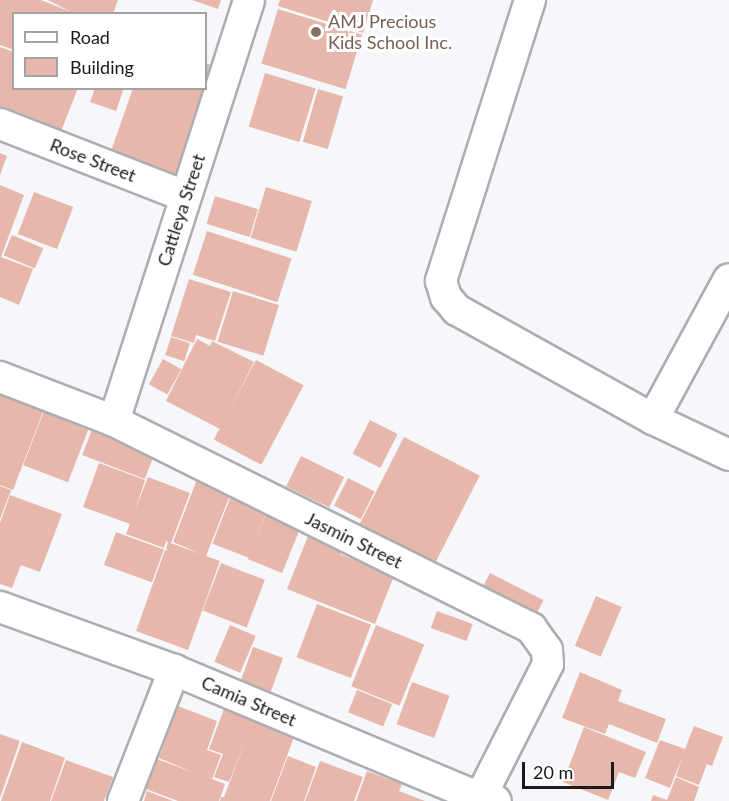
<!DOCTYPE html>
<style>
body{margin:0}
#map{position:relative;width:729px;height:801px;overflow:hidden;background:#f5f7fa;font-family:Lato,sans-serif}
div>[style]{position:absolute}
.building>*{inset:0;background:#e7b7ab;transform-origin:0 0}
.roads{filter:drop-shadow(2px 0 #acaeb1) drop-shadow(-2px 0 #acaeb1) drop-shadow(0 2px #acaeb1) drop-shadow(0 -2px #acaeb1)}
.minor>*{height:30px;margin:-15px;padding:0 15px;transform-origin:15px;border-radius:15px;background:#fff}
.dots>*{width:16px;height:16px;translate:-50% -50%;box-sizing:border-box;border:3px solid #fff;border-radius:50%}
span{translate:-50% -50%;white-space:nowrap;text-align:center;line-height:1.15;-webkit-text-stroke:6px #fff;paint-order:stroke}
.education-label{font-size:18px;color:#785e54}
.left{translate:0 -50%;text-align:left}
.street-label{font-size:18px;color:#191a1b}
.legend{position:absolute;left:12px;top:12px;width:195px;height:78px;box-sizing:border-box;background:#fff;border:2px solid #a3a3a4;margin:0;padding:8px 10px;list-style:none;font-size:18px;color:#191a1b}
.legend li{display:flex;align-items:center;gap:12px;height:30px}
.legend b{width:30px;border:2px solid #a3a3a4}
.scale{position:absolute;left:522px;top:762px;width:92px;height:27px;box-sizing:border-box;border:3px solid #191a1b;border-top:0;padding-left:8px;font-size:18px;line-height:21px;white-space:nowrap;color:#191a1b;-webkit-text-stroke:4px #fff;paint-order:stroke}
</style>
<div id="map">
<div class="building">
<div style="clip-path:polygon(0 0,41px 0,71px 12px,48px 0,118px 0,113px 14px,14px 14px,14px 50px,0 45px)"></div>
<div style="clip-path:polygon(192px 0,221px 0,218px 9px)"></div>
<div style="clip-path:polygon(280px 0,373px 0,363px 33px,278px 6px)"></div>
<div style="left:278px;top:9px;width:88px;height:57px;rotate:17deg"></div>
<div style="clip-path:polygon(0 47px,14px 52px,14px 88px,78px 88px,58px 139px,0 117px)"></div>
<div style="clip-path:polygon(206px 63px,213px 66px,177px 181px,109px 157px,133px 88px,206px 88px)"></div>
<div style="left:265px;top:73px;width:53px;height:56px;rotate:17deg"></div>
<div style="clip-path:polygon(95px 88px,124px 88px,116px 111px,90px 102px)"></div>
<div style="left:318px;top:89px;width:26px;height:55px;rotate:16deg"></div>
<div style="clip-path:polygon(0 153px,7px 156px,0 175px)"></div>
<div style="clip-path:polygon(0 185px,24px 195px,1px 257px,33px 269px,19px 305px,0 297px)"></div>
<div style="left:266px;top:187px;width:48px;height:53px;rotate:17deg"></div>
<div style="left:34px;top:192px;width:42px;height:45px;rotate:21deg"></div>
<div style="left:215px;top:196px;width:45px;height:29px;rotate:17deg"></div>
<div style="left:207px;top:231px;width:89px;height:46px;rotate:18deg"></div>
<div style="left:12px;top:235px;width:34px;height:22px;rotate:23deg"></div>
<div style="clip-path:polygon(189px 279px,231px 292px,215px 341px,196px 335px,194px 343px,171px 336px)"></div>
<div style="left:233px;top:291px;width:48px;height:53px;rotate:17deg"></div>
<div style="left:171px;top:337px;width:20px;height:19px;rotate:18deg"></div>
<div style="clip-path:polygon(197px 339px,210px 346px,212px 341px,254px 362px,220px 429px,166px 401px)"></div>
<div style="left:163px;top:359px;width:21px;height:29px;rotate:29deg"></div>
<div style="left:256px;top:360px;width:54px;height:90px;rotate:28deg"></div>
<div style="clip-path:polygon(0 392px,44px 409px,13px 490px,0 485px)"></div>
<div style="left:44px;top:411px;width:48px;height:58px;rotate:21deg"></div>
<div style="left:370px;top:420px;width:31px;height:38px;rotate:27deg"></div>
<div style="left:93px;top:427px;width:67px;height:30px;rotate:21deg"></div>
<div style="left:404px;top:437px;width:85px;height:99px;rotate:27deg"></div>
<div style="left:301px;top:456px;width:48px;height:34px;rotate:26deg"></div>
<div style="clip-path:polygon(99px 463px,145px 480px,135px 510px,148px 477px,190px 493px,171px 543px,166px 541px,164px 548px,126px 534px,130px 524px,83px 507px)"></div>
<div style="clip-path:polygon(198px 477px,232px 490px,206px 556px,220px 561px,188px 650px,136px 631px,165px 550px,169px 550px,166px 549px,168px 542px,201px 554px,173px 542px)"></div>
<div style="left:348px;top:478px;width:30px;height:31px;rotate:27deg"></div>
<div style="clip-path:polygon(0 486px,11px 490px,0 519px)"></div>
<div style="clip-path:polygon(10px 495px,62px 514px,40px 572px,21px 565px,12px 588px,0 584px,0 523px)"></div>
<div style="left:230px;top:498px;width:39px;height:49px;rotate:21deg"></div>
<div style="left:268px;top:509px;width:37px;height:54px;rotate:22deg"></div>
<div style="clip-path:polygon(312px 526px,346px 540px,340px 554px,394px 576px,375px 624px,287px 589px)"></div>
<div style="left:116px;top:532px;width:51px;height:35px;rotate:20deg"></div>
<div style="left:221px;top:563px;width:47px;height:51px;rotate:21deg"></div>
<div style="left:490px;top:573px;width:60px;height:24px;rotate:27deg"></div>
<div style="left:596px;top:596px;width:28px;height:54px;rotate:23deg"></div>
<div style="left:317px;top:604px;width:58px;height:57px;rotate:21deg"></div>
<div style="left:437px;top:611px;width:38px;height:18px;rotate:20deg"></div>
<div style="left:230px;top:625px;width:28px;height:40px;rotate:23deg"></div>
<div style="left:376px;top:625px;width:52px;height:66px;rotate:22deg"></div>
<div style="left:253px;top:647px;width:32px;height:39px;rotate:20deg"></div>
<div style="clip-path:polygon(580px 672px,622px 690px,618px 701px,666px 719px,657px 743px,609px 724px,605px 734px,562px 718px)"></div>
<div style="left:412px;top:682px;width:40px;height:45px;rotate:20deg"></div>
<div style="left:357px;top:690px;width:38px;height:24px;rotate:22deg"></div>
<div style="clip-path:polygon(178px 706px,217px 721px,207px 750px,221px 755px,212px 779px,225px 784px,219px 801px,178px 801px,146px 789px,157px 759px,195px 773px,159px 758px)"></div>
<div style="clip-path:polygon(224px 709px,296px 732px,270px 801px,220px 801px,221px 797px,224px 797px,248px 734px,229px 782px,214px 777px,223px 754px,209px 749px)"></div>
<div style="clip-path:polygon(694px 726px,723px 737px,712px 766px,707px 764px,699px 785px,676px 776px,683px 755px,670px 788px,645px 778px,660px 740px,685px 749px)"></div>
<div style="clip-path:polygon(584px 727px,646px 752px,635px 778px,619px 772px,608px 800px,563px 782px)"></div>
<div style="clip-path:polygon(0 734px,20px 741px,0 798px)"></div>
<div style="clip-path:polygon(22px 742px,65px 758px,50px 801px,1px 801px)"></div>
<div style="clip-path:polygon(288px 756px,316px 767px,304px 801px,271px 801px)"></div>
<div style="clip-path:polygon(66px 760px,113px 777px,104px 801px,51px 801px)"></div>
<div style="clip-path:polygon(320px 761px,363px 777px,354px 801px,305px 801px)"></div>
<div style="clip-path:polygon(367px 771px,402px 784px,399px 791px,425px 801px,356px 801px)"></div>
<div style="clip-path:polygon(676px 777px,699px 787px,694px 801px,651px 801px,653px 795px,667px 800px)"></div>
<div style="clip-path:polygon(147px 791px,173px 801px,144px 801px)"></div>
</div>
<div class="roads">
<div class="minor">
<div style="left:530px;top:0;width:295px;rotate:107.6deg"></div>
<div style="left:441px;top:281px;width:17px;rotate:73deg"></div>
<div style="left:446px;top:297px;width:17px;rotate:50deg"></div>
<div style="left:457px;top:310px;width:224px;rotate:29.1deg"></div>
<div style="left:653px;top:419px;width:84px;rotate:25.3deg"></div>
<div style="left:0;top:124px;width:199px;rotate:21.3deg"></div>
<div style="left:0;top:377px;width:122px;rotate:21.1deg"></div>
<div style="left:114px;top:421px;width:466px;rotate:26.4deg"></div>
<div style="left:531px;top:628px;width:27px;rotate:54deg"></div>
<div style="left:547px;top:650px;width:14px;rotate:86deg"></div>
<div style="left:548px;top:664px;width:150px;rotate:116.9deg"></div>
<div style="left:653px;top:419px;width:159px;rotate:-61.5deg"></div>
<div style="left:114px;top:421px;width:442px;rotate:-72.2deg"></div>
<div style="left:0;top:607px;width:185px;rotate:19.9deg"></div>
<div style="left:174px;top:670px;width:332px;rotate:22.7deg"></div>
<div style="left:480px;top:798px;width:16px;rotate:11deg"></div>
<div style="left:123px;top:801px;width:141px;rotate:-68.7deg"></div>
</div>
</div>
<div class="dots">
<div style="left:316px;top:32px;background:#8d6e63"></div>
</div>
<div class="education-label">
<span class="left" style="left:328px;top:32px">AMJ Precious<br>Kids School Inc.</span>
</div>
<div class="street-label">
<span style="left:93px;top:160px;rotate:21deg">Rose Street</span>
<span style="left:181px;top:210px;rotate:-72deg">Cattleya Street</span>
<span style="left:354px;top:540px;rotate:26deg">Jasmin Street</span>
<span style="left:249px;top:701px;rotate:23deg">Camia Street</span>
</div>
<ul class="legend">
<li><b style="height:8px;background:#fff"></b>Road</li>
<li><b style="height:16px;background:#e7b7ab"></b>Building</li>
</ul>
<div class="scale">20 m</div>
</div>
